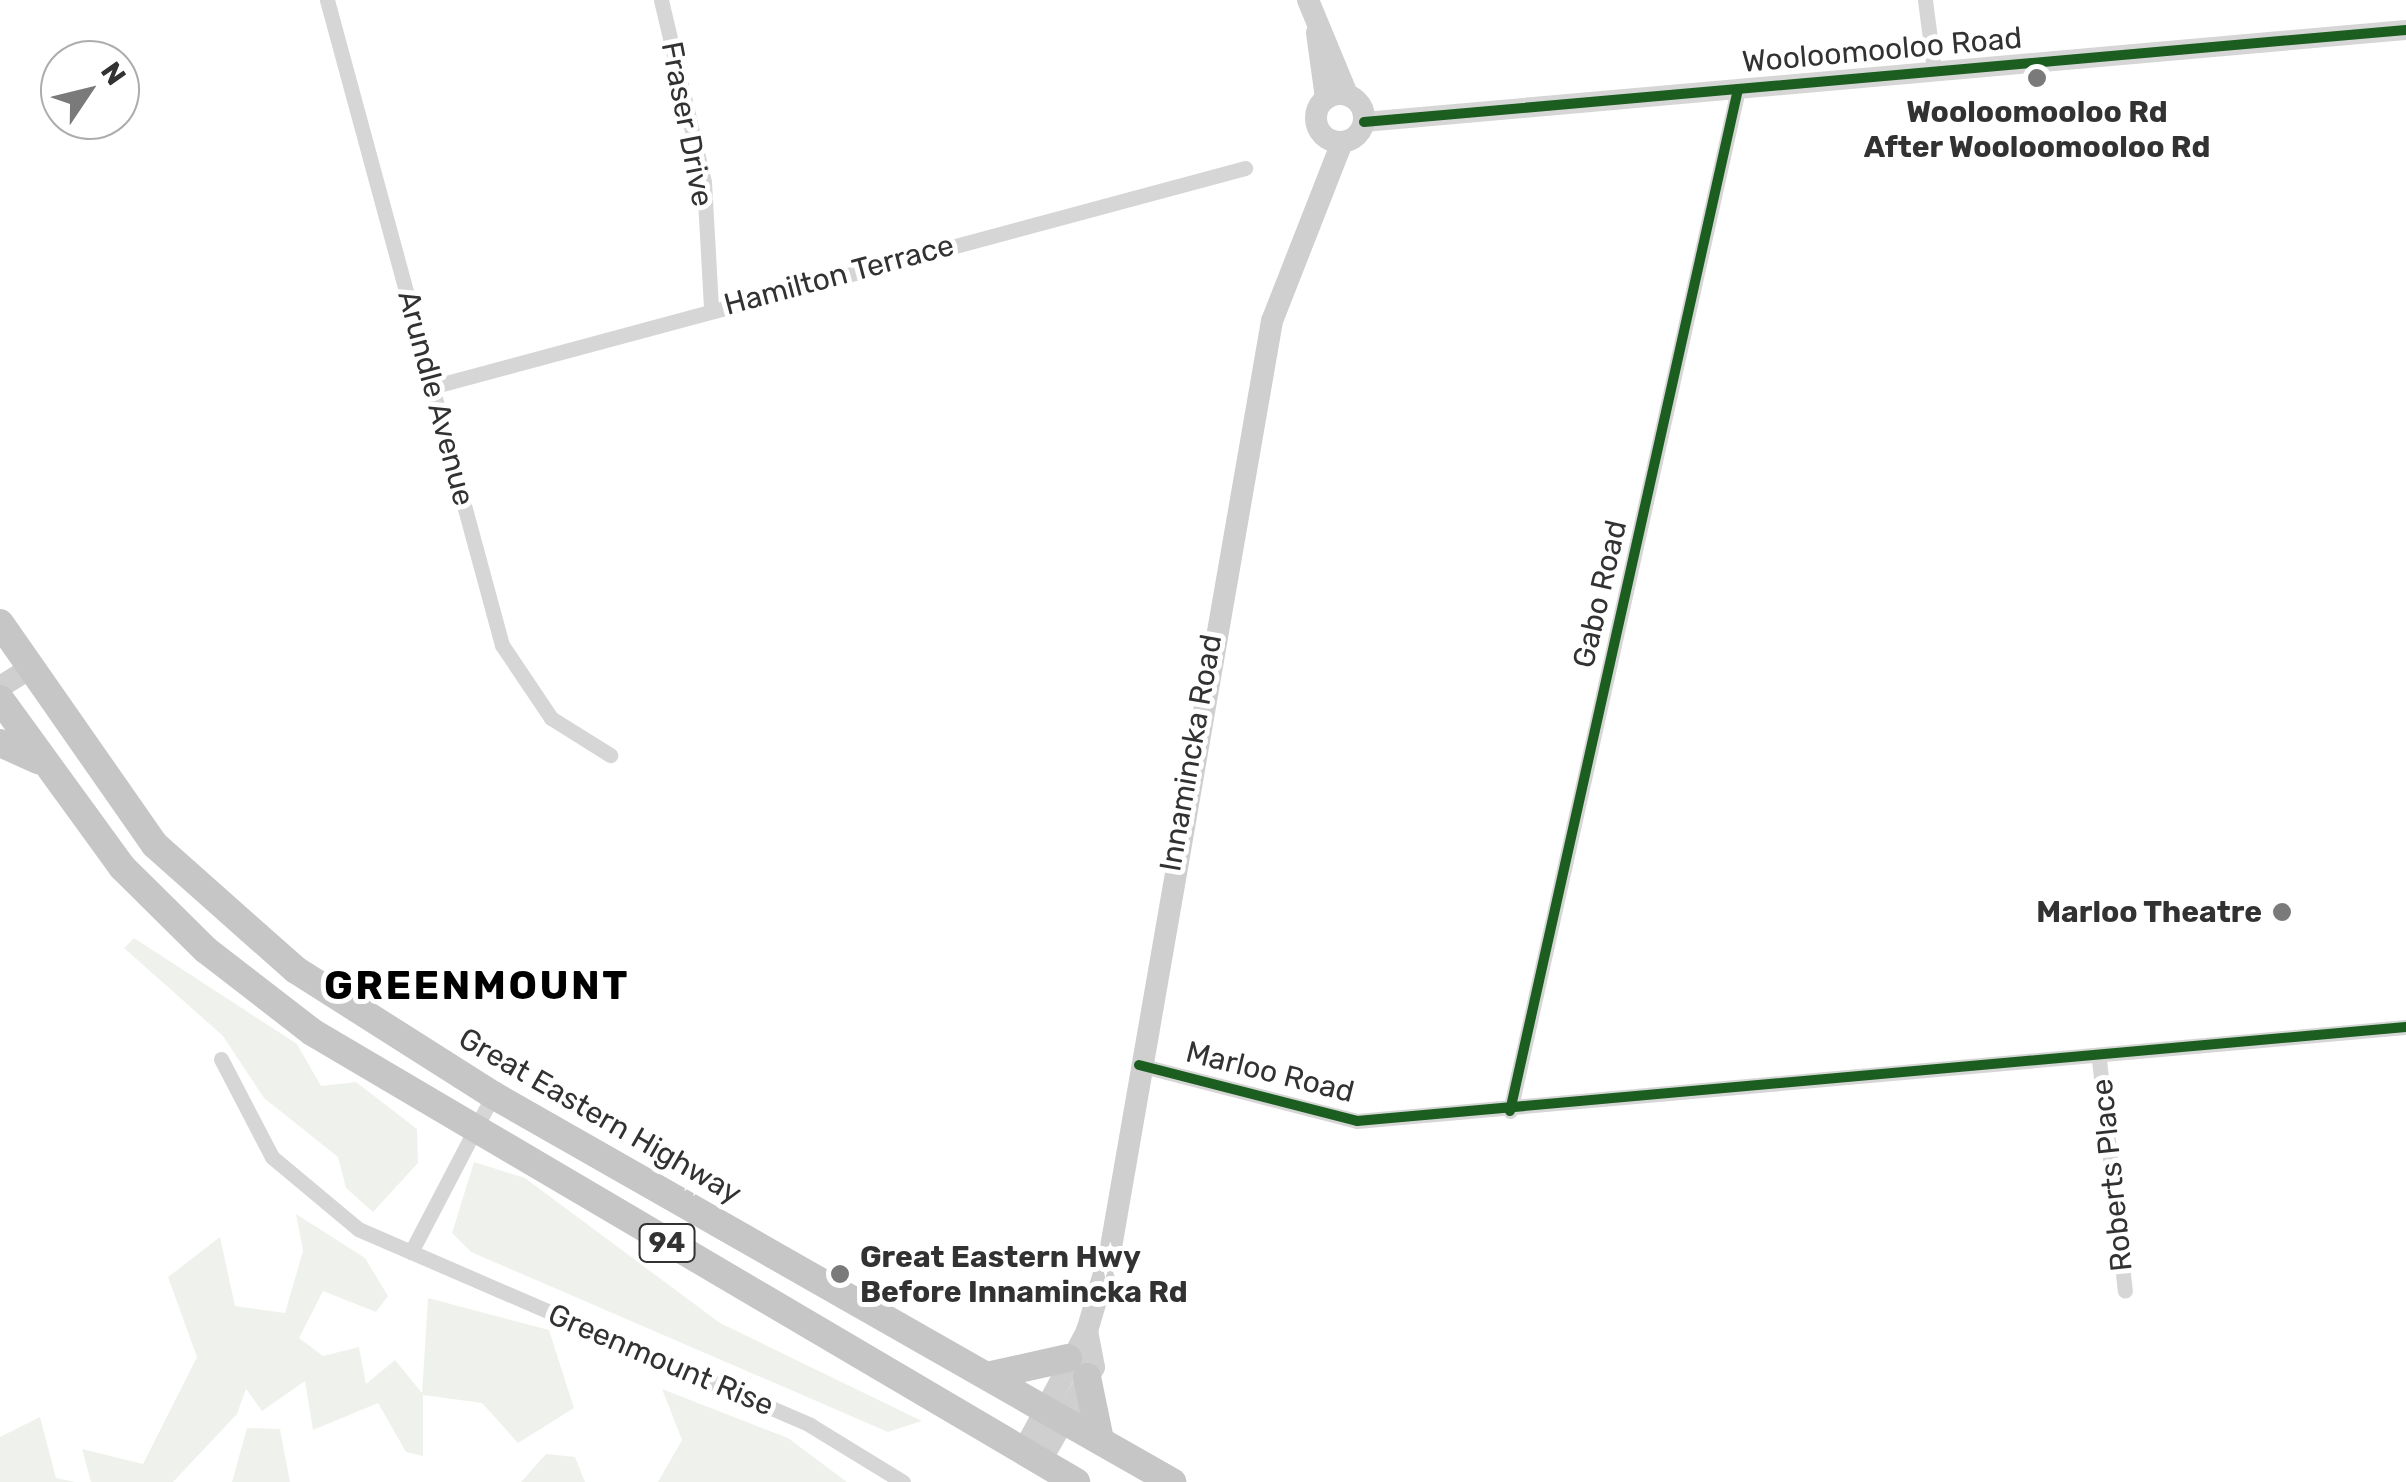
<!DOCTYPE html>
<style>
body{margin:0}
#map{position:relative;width:2406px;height:1482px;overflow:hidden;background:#fff;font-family:Rubik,sans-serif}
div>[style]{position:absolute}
.green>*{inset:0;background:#eff2ec}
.minor>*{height:15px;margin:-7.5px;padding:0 7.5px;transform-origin:7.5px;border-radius:7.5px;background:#d6d6d6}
.tertiary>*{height:20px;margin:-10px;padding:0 10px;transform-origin:10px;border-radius:10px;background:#d6d6d6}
.secondary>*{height:22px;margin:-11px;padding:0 11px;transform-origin:11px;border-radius:11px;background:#cfcfcf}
.secondary>.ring{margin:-11px;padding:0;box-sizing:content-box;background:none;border:22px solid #cfcfcf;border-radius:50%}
.trunk>*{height:28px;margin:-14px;padding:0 14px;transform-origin:14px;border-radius:14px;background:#c6c6c6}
.cycleway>*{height:10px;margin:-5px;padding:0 5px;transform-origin:5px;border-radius:5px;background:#1b5e20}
.dots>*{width:28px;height:28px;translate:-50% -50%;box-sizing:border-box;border:5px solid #fff;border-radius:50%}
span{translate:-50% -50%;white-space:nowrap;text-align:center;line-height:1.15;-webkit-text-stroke:10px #fff;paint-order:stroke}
.shield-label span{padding:2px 8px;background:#fff;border:2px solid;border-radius:8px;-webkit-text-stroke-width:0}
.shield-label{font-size:28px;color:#323232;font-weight:700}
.street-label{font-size:30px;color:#323232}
.poi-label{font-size:30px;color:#323232;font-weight:700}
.right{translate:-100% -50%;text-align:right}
.left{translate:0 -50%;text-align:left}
.district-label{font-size:40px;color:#000;font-weight:700;letter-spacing:2.5px}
.north{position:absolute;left:40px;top:40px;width:100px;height:100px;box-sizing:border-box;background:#fff;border:2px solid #adadad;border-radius:50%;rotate:55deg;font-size:28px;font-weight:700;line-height:40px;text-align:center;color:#323232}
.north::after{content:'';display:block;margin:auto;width:35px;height:45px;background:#7a7a7a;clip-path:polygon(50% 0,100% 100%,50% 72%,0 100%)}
</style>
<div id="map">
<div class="green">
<div style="clip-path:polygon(134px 938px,297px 1044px,321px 1086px,356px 1082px,417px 1129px,418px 1163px,373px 1212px,346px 1188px,338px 1157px,264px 1098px,223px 1036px,124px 948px)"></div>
<div style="clip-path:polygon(474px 1162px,525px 1178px,720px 1323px,922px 1421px,888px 1432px,471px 1252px,452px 1233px)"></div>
<div style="clip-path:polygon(296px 1214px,365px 1258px,388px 1296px,376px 1312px,323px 1291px,299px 1338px,323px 1356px,359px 1347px,366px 1384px,395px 1360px,422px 1393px,428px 1298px,549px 1330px,574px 1408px,518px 1443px,482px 1403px,423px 1395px,423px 1456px,406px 1452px,378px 1403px,313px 1430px,305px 1381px,262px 1411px,246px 1389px,237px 1414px,173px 1482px,91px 1482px,82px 1449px,143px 1464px,197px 1357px,168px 1277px,220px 1237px,235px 1306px,285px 1313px,303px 1251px)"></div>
<div style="clip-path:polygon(662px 1389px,788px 1438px,847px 1482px,658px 1482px,682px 1440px)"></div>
<div style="clip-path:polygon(40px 1417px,56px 1478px,76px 1482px,0 1482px,0 1437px)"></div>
<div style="clip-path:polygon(247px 1428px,280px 1429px,290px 1482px,232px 1482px)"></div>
<div style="clip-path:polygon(546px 1454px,575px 1457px,585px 1482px,521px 1482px)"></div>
</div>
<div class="minor">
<div style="left:327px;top:0;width:668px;rotate:74.82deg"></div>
<div style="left:502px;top:645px;width:88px;rotate:56.1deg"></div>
<div style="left:551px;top:718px;width:70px;rotate:32.1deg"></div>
<div style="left:661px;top:0;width:187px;rotate:76.7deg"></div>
<div style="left:704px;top:182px;width:127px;rotate:86.8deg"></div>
<div style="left:1925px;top:0;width:70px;rotate:82.6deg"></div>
<div style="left:435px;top:386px;width:839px;rotate:-15.06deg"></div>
<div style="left:221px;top:1059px;width:110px;rotate:62.5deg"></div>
<div style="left:272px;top:1157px;width:112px;rotate:39.9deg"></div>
<div style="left:358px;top:1229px;width:493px;rotate:23.4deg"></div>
<div style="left:810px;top:1425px;width:109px;rotate:31.5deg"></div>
<div style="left:2099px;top:1060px;width:232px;rotate:83.6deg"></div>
<div style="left:1139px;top:1065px;width:225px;rotate:14.4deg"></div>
<div style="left:1357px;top:1121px;width:1053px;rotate:-5.12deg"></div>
<div style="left:1510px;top:1111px;width:1047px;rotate:-77.42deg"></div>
<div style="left:411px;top:1252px;width:177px;rotate:-62.4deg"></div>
</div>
<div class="tertiary">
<div style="left:1364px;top:122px;width:1046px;rotate:-5.05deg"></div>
</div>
<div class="secondary">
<div style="left:1308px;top:0;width:102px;rotate:67.5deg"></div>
<div style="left:1317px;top:33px;width:66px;rotate:82.1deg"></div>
<div class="ring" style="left:1316px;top:94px;width:26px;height:26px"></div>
<div style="left:0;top:687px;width:31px;rotate:-32deg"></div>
<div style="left:1023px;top:1452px;width:137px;rotate:-62.1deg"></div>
<div style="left:1087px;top:1331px;width:81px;rotate:-73.6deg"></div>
<div style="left:1110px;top:1253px;width:946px;rotate:-80.14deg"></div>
<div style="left:1272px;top:321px;width:192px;rotate:-68.6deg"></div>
<div style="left:1040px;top:1462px;width:109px;rotate:-60.4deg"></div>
<div style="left:1094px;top:1367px;width:37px;rotate:-101deg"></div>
</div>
<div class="trunk">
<div style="left:0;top:623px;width:271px;rotate:55.1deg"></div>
<div style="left:155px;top:845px;width:188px;rotate:41.6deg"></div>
<div style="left:296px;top:970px;width:233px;rotate:32.4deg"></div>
<div style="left:493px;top:1095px;width:782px;rotate:29.68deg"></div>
<div style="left:0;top:699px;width:208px;rotate:54deg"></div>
<div style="left:122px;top:867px;width:118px;rotate:44.7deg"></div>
<div style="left:206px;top:950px;width:134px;rotate:37.7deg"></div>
<div style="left:312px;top:1032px;width:887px;rotate:30.5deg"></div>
<div style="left:0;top:743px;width:42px;rotate:24.1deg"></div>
<div style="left:987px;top:1376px;width:83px;rotate:-12.5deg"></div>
<div style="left:1087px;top:1377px;width:64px;rotate:78.3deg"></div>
</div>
<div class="cycleway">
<div style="left:1364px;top:122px;width:1046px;rotate:-5.05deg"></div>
<div style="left:1139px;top:1065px;width:225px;rotate:14.4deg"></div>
<div style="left:1357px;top:1121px;width:1053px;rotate:-5.12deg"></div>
<div style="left:1510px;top:1111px;width:1047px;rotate:-77.42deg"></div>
</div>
<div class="dots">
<div style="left:2037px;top:78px;background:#7a7a7a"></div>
<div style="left:2282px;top:912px;background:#7a7a7a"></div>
<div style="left:840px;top:1274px;background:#7a7a7a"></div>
</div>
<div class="shield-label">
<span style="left:667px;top:1243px">94</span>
</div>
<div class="street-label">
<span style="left:1882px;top:50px;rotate:-5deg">Wooloomooloo Road</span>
<span style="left:687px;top:124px;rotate:79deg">Fraser Drive</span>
<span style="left:839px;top:275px;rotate:-15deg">Hamilton Terrace</span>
<span style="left:436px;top:398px;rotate:75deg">Arundle Avenue</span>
<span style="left:1600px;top:594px;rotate:-77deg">Gabo Road</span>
<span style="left:1191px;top:753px;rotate:-80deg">Innamincka Road</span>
<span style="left:1270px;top:1072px;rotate:14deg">Marloo Road</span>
<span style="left:600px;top:1116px;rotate:30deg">Great Eastern Highway</span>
<span style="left:2112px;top:1175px;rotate:-96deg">Roberts Place</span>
<span style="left:661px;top:1360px;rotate:23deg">Greenmount Rise</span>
</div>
<div class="poi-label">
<span style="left:2037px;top:129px">Wooloomooloo Rd<br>After Wooloomooloo Rd</span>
<span class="right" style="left:2262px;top:912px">Marloo Theatre</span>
<span class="left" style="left:860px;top:1274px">Great Eastern Hwy<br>Before Innamincka Rd</span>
</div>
<div class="district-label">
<span style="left:477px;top:986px">GREENMOUNT</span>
</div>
<div class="north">N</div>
</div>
